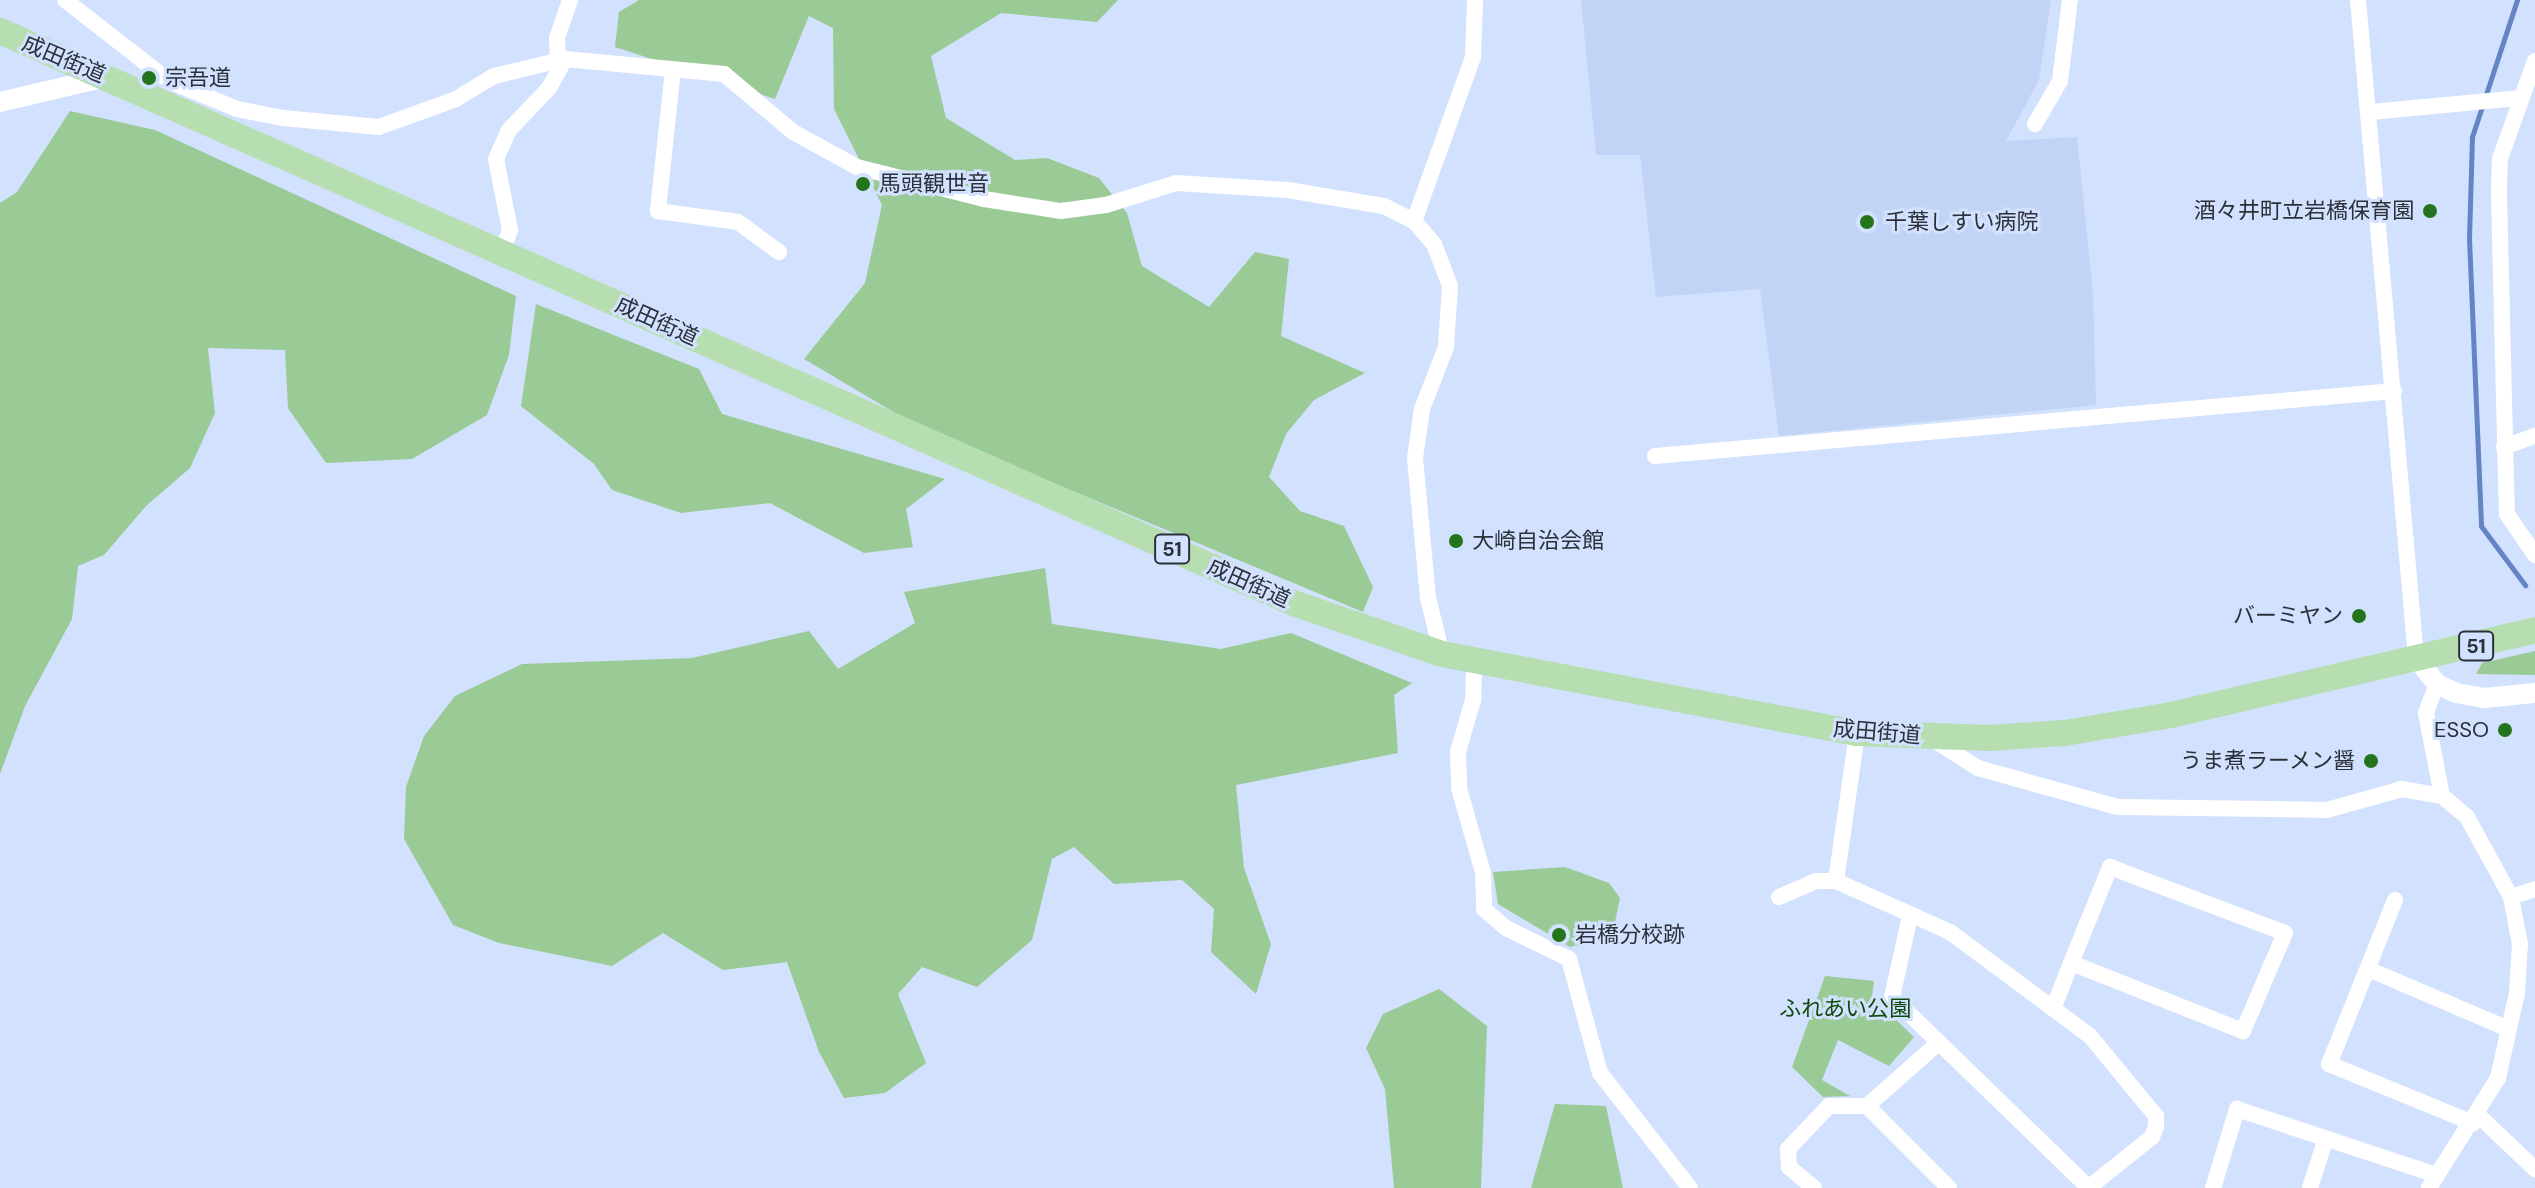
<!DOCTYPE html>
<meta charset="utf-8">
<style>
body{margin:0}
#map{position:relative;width:2535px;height:1188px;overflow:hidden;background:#d2e1fd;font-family:"DM Sans","Noto Sans JP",sans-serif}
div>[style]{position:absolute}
.built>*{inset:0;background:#c2d4f5}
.green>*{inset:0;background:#9aca95}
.stream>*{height:5px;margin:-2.5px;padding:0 2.5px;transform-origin:2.5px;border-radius:2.5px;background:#6484c6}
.minor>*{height:16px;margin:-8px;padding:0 8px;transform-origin:8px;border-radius:8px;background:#fff}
.tertiary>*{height:20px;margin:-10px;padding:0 10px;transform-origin:10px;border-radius:10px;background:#fff}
.trunk>*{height:26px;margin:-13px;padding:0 13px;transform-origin:13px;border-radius:13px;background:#b6deb0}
.dots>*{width:22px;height:22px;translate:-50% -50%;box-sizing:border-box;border:4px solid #d2e1fd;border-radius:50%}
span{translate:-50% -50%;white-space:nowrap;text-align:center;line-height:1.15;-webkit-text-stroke:6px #d2e1fd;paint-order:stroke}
.shield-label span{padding:2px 6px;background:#d2e1fd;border:2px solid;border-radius:6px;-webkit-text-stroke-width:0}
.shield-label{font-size:20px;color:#2b303b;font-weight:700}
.street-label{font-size:22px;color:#2b303b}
.poi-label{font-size:22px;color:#2b303b}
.left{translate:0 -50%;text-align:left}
.right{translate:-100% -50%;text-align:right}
.park-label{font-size:22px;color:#114b0c}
</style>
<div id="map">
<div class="built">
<div style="clip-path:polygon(1581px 0,2051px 0,2039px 80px,2006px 141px,2077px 137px,2093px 293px,2096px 405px,1779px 436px,1760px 289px,1656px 297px,1640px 155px,1596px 155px)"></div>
</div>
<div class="green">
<div style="clip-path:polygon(639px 0,1118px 0,1097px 22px,1001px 13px,931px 56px,946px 118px,1015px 160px,1047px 158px,1099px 178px,1127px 213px,1142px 266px,1209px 307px,1255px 252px,1289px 259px,1281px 336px,1365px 373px,1314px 400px,1286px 434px,1269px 477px,1300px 511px,1344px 526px,1373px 587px,1363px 612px,919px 427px,804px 359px,865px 283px,882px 205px,834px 109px,833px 28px,809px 16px,775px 99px,615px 47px,619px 12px)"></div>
<div style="clip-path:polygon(70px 111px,155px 130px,516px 296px,509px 355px,487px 415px,412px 459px,326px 463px,288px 408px,285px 350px,208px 348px,215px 413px,190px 468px,146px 506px,104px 555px,78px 566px,72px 619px,25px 706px,0 774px,0 203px,17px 192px)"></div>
<div style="clip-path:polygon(536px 304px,699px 369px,722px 414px,945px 479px,906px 509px,913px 547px,864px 553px,770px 503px,681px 513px,612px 490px,594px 464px,521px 406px)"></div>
<div style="clip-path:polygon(1045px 568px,1052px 624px,1221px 649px,1291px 633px,1412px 683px,1394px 695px,1398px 753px,1236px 785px,1244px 868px,1271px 944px,1256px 994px,1211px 952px,1214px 909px,1182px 880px,1114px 884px,1074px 847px,1052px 859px,1032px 940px,977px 987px,922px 967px,898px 994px,926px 1063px,885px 1093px,844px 1098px,819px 1052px,787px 962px,723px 970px,663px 933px,612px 966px,499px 943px,453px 925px,404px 839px,406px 787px,424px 736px,455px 696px,522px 664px,692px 658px,809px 631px,838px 669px,915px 623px,904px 592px)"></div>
<div style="clip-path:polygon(2535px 651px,2535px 675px,2476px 674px,2482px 663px)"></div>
<div style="clip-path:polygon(1565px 867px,1609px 883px,1620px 898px,1612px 936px,1570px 947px,1498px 904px,1493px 872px)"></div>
<div style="clip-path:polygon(1825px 976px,1874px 981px,1872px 997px,1914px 1037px,1889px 1066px,1838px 1040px,1822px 1080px,1850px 1096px,1823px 1097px,1792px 1067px)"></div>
<div style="clip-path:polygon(1439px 989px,1487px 1026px,1481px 1188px,1394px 1188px,1385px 1089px,1366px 1048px,1383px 1014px)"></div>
<div style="clip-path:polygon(1555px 1104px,1606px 1106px,1623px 1188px,1531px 1188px)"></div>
</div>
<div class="stream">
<div style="left:2517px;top:0;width:144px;rotate:108.2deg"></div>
<div style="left:2472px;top:137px;width:101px;rotate:91.7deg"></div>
<div style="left:2469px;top:238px;width:288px;rotate:87.6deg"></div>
<div style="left:2481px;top:526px;width:74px;rotate:53.3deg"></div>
</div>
<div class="minor">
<div style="left:65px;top:0;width:132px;rotate:37.9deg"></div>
<div style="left:169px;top:81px;width:74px;rotate:22.4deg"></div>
<div style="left:237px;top:109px;width:47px;rotate:11.1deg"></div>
<div style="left:283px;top:118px;width:96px;rotate:5.4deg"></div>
<div style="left:379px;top:127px;width:82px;rotate:-20deg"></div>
<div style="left:456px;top:99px;width:44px;rotate:-31.2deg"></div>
<div style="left:494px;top:76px;width:73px;rotate:-13.5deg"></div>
<div style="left:565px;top:59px;width:160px;rotate:5.4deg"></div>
<div style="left:724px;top:74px;width:90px;rotate:40deg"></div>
<div style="left:793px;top:132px;width:73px;rotate:28.7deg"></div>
<div style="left:857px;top:167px;width:131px;rotate:14.1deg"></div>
<div style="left:984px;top:199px;width:78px;rotate:8.9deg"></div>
<div style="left:1061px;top:211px;width:45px;rotate:-7.6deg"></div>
<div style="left:1106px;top:205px;width:73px;rotate:-17.4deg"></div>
<div style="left:1176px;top:183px;width:112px;rotate:3.6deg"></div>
<div style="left:1288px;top:190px;width:97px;rotate:9.5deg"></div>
<div style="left:1384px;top:206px;width:34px;rotate:27deg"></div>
<div style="left:1414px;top:221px;width:30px;rotate:49deg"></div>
<div style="left:1434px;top:244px;width:45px;rotate:69.1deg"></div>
<div style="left:1450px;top:286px;width:61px;rotate:93.8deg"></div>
<div style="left:1446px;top:347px;width:66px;rotate:111.2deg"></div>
<div style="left:1422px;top:409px;width:49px;rotate:98.1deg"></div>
<div style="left:1415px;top:458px;width:141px;rotate:84.7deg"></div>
<div style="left:1428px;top:598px;width:58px;rotate:76deg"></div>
<div style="left:2358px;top:0;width:661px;rotate:84.96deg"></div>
<div style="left:558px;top:59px;width:21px;rotate:-93deg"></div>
<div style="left:557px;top:38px;width:40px;rotate:-71.1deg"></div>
<div style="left:2535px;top:61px;width:104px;rotate:109.7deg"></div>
<div style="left:2500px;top:159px;width:35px;rotate:92deg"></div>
<div style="left:2499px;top:194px;width:320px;rotate:88.6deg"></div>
<div style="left:2507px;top:514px;width:50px;rotate:55.7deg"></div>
<div style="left:673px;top:70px;width:142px;rotate:96.1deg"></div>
<div style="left:658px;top:211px;width:81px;rotate:7.8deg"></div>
<div style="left:738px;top:222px;width:51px;rotate:36.2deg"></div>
<div style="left:2371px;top:112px;width:150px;rotate:-5.4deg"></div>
<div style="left:2035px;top:124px;width:50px;rotate:-59.8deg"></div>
<div style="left:2060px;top:81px;width:82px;rotate:-83deg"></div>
<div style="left:1414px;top:221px;width:174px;rotate:-70.2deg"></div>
<div style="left:1473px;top:57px;width:57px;rotate:-88deg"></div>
<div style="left:501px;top:254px;width:26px;rotate:-69deg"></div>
<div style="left:510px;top:230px;width:72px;rotate:-101.2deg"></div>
<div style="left:496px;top:159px;width:32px;rotate:-66deg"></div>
<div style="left:509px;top:130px;width:58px;rotate:-46.4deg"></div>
<div style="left:549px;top:88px;width:33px;rotate:-61deg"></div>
<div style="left:2504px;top:447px;width:33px;rotate:-20deg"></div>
<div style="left:1655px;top:456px;width:742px;rotate:-5.03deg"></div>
<div style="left:1474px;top:661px;width:39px;rotate:91deg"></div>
<div style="left:1473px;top:700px;width:54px;rotate:106.1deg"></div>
<div style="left:1458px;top:752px;width:36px;rotate:88deg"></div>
<div style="left:1459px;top:788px;width:88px;rotate:74.2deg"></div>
<div style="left:1483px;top:873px;width:36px;rotate:88deg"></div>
<div style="left:1484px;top:909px;width:29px;rotate:41deg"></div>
<div style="left:1506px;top:928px;width:70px;rotate:26.2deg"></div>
<div style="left:1569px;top:959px;width:118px;rotate:74.8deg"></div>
<div style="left:1600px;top:1073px;width:146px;rotate:52deg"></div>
<div style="left:2437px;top:684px;width:31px;rotate:111deg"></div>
<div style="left:2426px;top:713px;width:85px;rotate:79.1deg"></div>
<div style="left:1931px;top:738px;width:56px;rotate:32.6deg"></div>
<div style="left:1978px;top:768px;width:145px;rotate:15.6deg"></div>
<div style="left:2118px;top:807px;width:209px;rotate:0.8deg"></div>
<div style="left:2327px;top:810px;width:78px;rotate:-15.6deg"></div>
<div style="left:2402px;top:789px;width:41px;rotate:9.9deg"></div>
<div style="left:2442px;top:796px;width:33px;rotate:40deg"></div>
<div style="left:2467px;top:817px;width:91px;rotate:61.2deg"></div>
<div style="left:2511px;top:897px;width:48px;rotate:79.2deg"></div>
<div style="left:2520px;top:944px;width:49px;rotate:93.5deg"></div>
<div style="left:2517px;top:993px;width:87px;rotate:102.6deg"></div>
<div style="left:2498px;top:1078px;width:130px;rotate:122.1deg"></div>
<div style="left:1836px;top:881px;width:149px;rotate:-81.9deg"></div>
<div style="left:1779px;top:897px;width:40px;rotate:-23.4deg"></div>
<div style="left:1816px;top:881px;width:20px"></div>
<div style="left:1836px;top:881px;width:125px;rotate:24.1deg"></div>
<div style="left:1950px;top:932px;width:174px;rotate:36.6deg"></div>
<div style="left:2090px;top:1036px;width:104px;rotate:50.5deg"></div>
<div style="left:2156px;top:1116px;width:11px;rotate:90deg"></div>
<div style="left:2156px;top:1127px;width:11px;rotate:112deg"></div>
<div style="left:2152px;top:1137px;width:82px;rotate:141.4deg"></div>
<div style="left:2511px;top:897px;width:25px;rotate:-18deg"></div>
<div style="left:2395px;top:900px;width:177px;rotate:111.9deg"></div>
<div style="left:2329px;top:1064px;width:156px;rotate:22.3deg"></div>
<div style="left:1910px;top:916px;width:83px;rotate:102.5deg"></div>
<div style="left:1892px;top:997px;width:274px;rotate:44.1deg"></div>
<div style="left:2368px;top:969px;width:153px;rotate:23.1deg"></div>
<div style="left:2053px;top:1009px;width:49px;rotate:-68.6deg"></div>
<div style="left:2071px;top:963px;width:104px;rotate:-67.9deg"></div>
<div style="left:2110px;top:867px;width:187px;rotate:20.7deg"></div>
<div style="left:2285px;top:933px;width:107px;rotate:113.2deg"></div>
<div style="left:2243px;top:1031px;width:185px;rotate:-158.4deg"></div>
<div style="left:1867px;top:1106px;width:116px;rotate:45deg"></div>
<div style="left:2478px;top:1115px;width:79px;rotate:43.5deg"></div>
<div style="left:1814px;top:1188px;width:33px;rotate:-140deg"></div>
<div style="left:1789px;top:1167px;width:18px;rotate:-93deg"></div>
<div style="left:1788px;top:1149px;width:59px;rotate:-46.4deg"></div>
<div style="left:1829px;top:1106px;width:38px"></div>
<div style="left:1867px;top:1106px;width:94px;rotate:-41.5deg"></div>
<div style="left:2213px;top:1188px;width:83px;rotate:-73.1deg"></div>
<div style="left:2237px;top:1109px;width:211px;rotate:18.3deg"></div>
<div style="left:2310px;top:1188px;width:52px;rotate:-72.3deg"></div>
</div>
<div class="tertiary">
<div style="left:0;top:102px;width:110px;rotate:-13.2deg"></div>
<div style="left:2416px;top:658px;width:33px;rotate:51deg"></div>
<div style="left:2437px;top:684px;width:21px;rotate:25deg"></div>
<div style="left:2456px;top:693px;width:28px;rotate:10deg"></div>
<div style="left:2484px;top:698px;width:51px;rotate:-5.6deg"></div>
</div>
<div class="trunk">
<div style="left:0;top:31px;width:1417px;rotate:23.85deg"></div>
<div style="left:1296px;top:604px;width:154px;rotate:18.9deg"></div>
<div style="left:1442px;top:654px;width:422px;rotate:10.8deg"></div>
<div style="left:1857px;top:733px;width:132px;rotate:2.2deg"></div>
<div style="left:1989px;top:738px;width:76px;rotate:-3.8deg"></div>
<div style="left:2065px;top:733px;width:108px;rotate:-9.6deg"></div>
<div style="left:2171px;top:715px;width:374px;rotate:-13.1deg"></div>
</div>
<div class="dots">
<div style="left:149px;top:78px;background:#23741d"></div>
<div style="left:863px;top:184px;background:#23741d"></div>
<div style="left:2430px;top:211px;background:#23741d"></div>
<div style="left:1867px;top:222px;background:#23741d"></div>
<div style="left:1456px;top:541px;background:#23741d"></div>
<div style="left:2359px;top:616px;background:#23741d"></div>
<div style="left:2505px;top:730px;background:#23741d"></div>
<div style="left:2371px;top:761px;background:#23741d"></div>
<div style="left:1559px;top:935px;background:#23741d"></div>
</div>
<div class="shield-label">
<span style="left:1172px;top:549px">51</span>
<span style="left:2476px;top:646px">51</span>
</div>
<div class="street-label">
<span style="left:64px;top:59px;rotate:23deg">成田街道</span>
<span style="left:657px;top:321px;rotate:24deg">成田街道</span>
<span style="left:1249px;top:583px;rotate:24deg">成田街道</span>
<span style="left:1877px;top:732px;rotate:5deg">成田街道</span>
</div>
<div class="poi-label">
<span class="left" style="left:165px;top:78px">宗吾道</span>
<span class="left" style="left:879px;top:184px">馬頭観世音</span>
<span class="right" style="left:2414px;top:211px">酒々井町立岩橋保育園</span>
<span class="left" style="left:1885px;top:222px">千葉しすい病院</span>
<span class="left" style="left:1472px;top:541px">大崎自治会館</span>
<span class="right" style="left:2343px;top:616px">バーミヤン</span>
<span class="right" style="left:2489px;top:730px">ESSO</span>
<span class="right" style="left:2355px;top:761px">うま煮ラーメン醤</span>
<span class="left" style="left:1575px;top:935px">岩橋分校跡</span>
</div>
<div class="park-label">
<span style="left:1845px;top:1009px">ふれあい公園</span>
</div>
</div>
